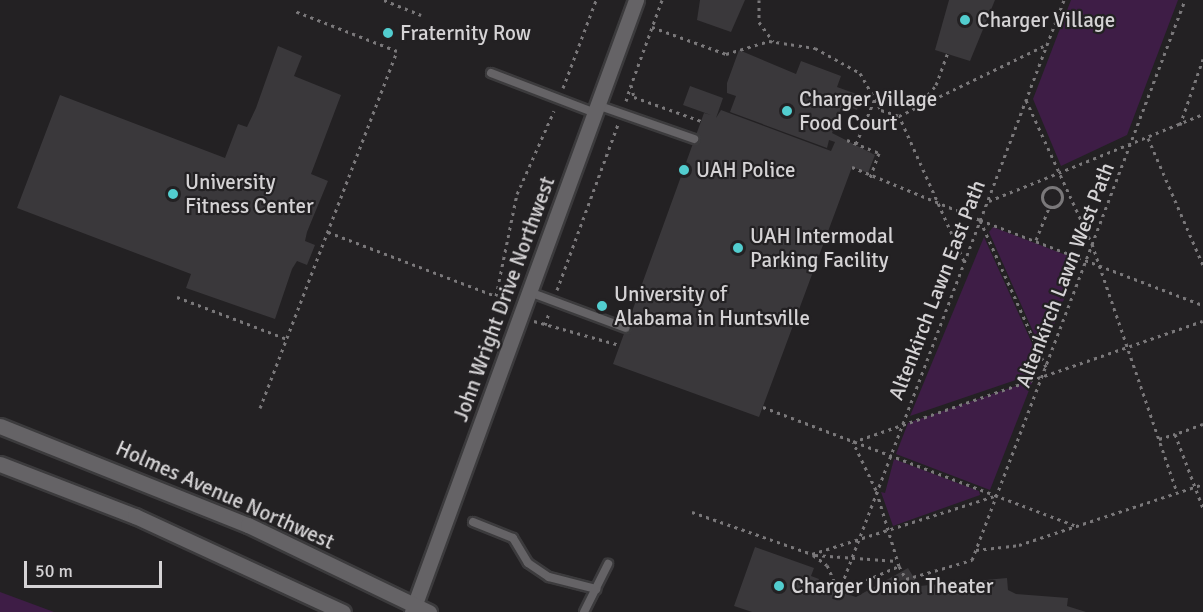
<!DOCTYPE html>
<style>
body{margin:0}
#map{position:relative;width:1203px;height:612px;overflow:hidden;background:#232123;font-family:Signika,sans-serif}
div>[style]{position:absolute}
.green>*{inset:0;background:#3e1d46}
.building>*{inset:0;background:#3a383b}
.path>*{height:3px;margin-top:-1.5px;transform-origin:0;background:repeating-linear-gradient(90deg,#7a787a 0 3px,transparent 0 7.5px)}
.path>.ring{margin:-1.5px;padding:0;box-sizing:content-box;background:none;border:3px solid #7a787a;border-radius:50%}
.roads{filter:drop-shadow(2px 0 #3c3b3d) drop-shadow(-2px 0 #3c3b3d) drop-shadow(0 2px #3c3b3d) drop-shadow(0 -2px #3c3b3d)}
.lane>*{height:8px;margin:-4px;padding:0 4px;transform-origin:4px;border-radius:4px;background:#656366}
.street>*{height:15px;margin:-7.5px;padding:0 7.5px;transform-origin:7.5px;border-radius:7.5px;background:#656366}
.secondary>*{height:15px;margin:-7.5px;padding:0 7.5px;transform-origin:7.5px;border-radius:7.5px;background:#656366}
.dots>*{width:16px;height:16px;translate:-50% -50%;box-sizing:border-box;border:3px solid #232123;border-radius:50%}
span{translate:-50% -50%;white-space:nowrap;text-align:center;line-height:1.15;-webkit-text-stroke:4.5px #232123;paint-order:stroke}
.poi-label{font-size:21px;color:#d5d3d5}
.left{translate:0 -50%;text-align:left}
.street-label{font-size:21px;color:#d5d3d5}
.scale{position:absolute;left:24px;top:561px;width:138px;height:27px;box-sizing:border-box;border:3px solid #d5d3d5;border-top:0;padding-left:8px;font-size:18px;line-height:21px;white-space:nowrap;color:#d5d3d5;-webkit-text-stroke:4px #232123;paint-order:stroke}
</style>
<div id="map">
<div class="green">
<div style="clip-path:polygon(1071px 0,1178px 0,1127px 135px,1061px 166px,1033px 99px)"></div>
<div style="clip-path:polygon(993px 227px,1079px 260px,1043px 354px,989px 232px)"></div>
<div style="clip-path:polygon(984px 237px,1040px 361px,1036px 373px,910px 416px)"></div>
<div style="clip-path:polygon(1033px 380px,990px 490px,896px 454px,908px 423px)"></div>
<div style="clip-path:polygon(894px 459px,979px 491px,980px 495px,893px 526px,881px 492px,885px 493px)"></div>
<div style="clip-path:polygon(0 592px,54px 612px,0 612px)"></div>
</div>
<div class="building">
<div style="clip-path:polygon(700px 0,745px 0,731px 32px,697px 20px)"></div>
<div style="clip-path:polygon(949px 0,995px 0,970px 61px,935px 50px)"></div>
<div style="clip-path:polygon(278px 46px,302px 56px,294px 76px,341px 95px,311px 174px,328px 181px,307px 232px,305px 241px,315px 245px,307px 265px,297px 261px,292px 269px,275px 319px,186px 288px,191px 274px,17px 208px,60px 95px,225px 158px,238px 124px,247px 127px,256px 108px)"></div>
<div style="clip-path:polygon(739px 50px,796px 74px,801px 61px,841px 76px,837px 87px,862px 96px,857px 110px,845px 105px,832px 133px,875px 155px,868px 173px,852px 167px,759px 417px,613px 364px,704px 113px,711px 115px,683px 105px,690px 86px,723px 98px,716px 118px,721px 110px,831px 151px,835px 142px,829px 140px,827px 148px,730px 112px,736px 96px,727px 93px,727px 83px)"></div>
<div style="clip-path:polygon(755px 547px,814px 568px,811px 576px,819px 579px,817px 584px,856px 597px,908px 568px,919px 586px,1007px 578px,1008px 590px,1016px 594px,1068px 598px,1067px 606px,1086px 612px,752px 612px,734px 606px)"></div>
</div>
<div class="path">
<div style="left:384px;top:0;width:40px;rotate:22deg"></div>
<div style="left:662px;top:0;width:90px;rotate:110deg"></div>
<div style="left:631px;top:85px;width:12px;rotate:76deg"></div>
<div style="left:634px;top:97px;width:71px;rotate:19.7deg"></div>
<div style="left:759px;top:0;width:22px;rotate:90deg"></div>
<div style="left:759px;top:22px;width:24px;rotate:54deg"></div>
<div style="left:652px;top:27px;width:79px;rotate:20deg"></div>
<div style="left:726px;top:54px;width:45px;rotate:-16.8deg"></div>
<div style="left:769px;top:41px;width:47px;rotate:8.7deg"></div>
<div style="left:815px;top:48px;width:51px;rotate:29.1deg"></div>
<div style="left:860px;top:73px;width:43px;rotate:60.4deg"></div>
<div style="left:881px;top:110px;width:19px;rotate:18deg"></div>
<div style="left:563px;top:88px;width:94px;rotate:-69.4deg"></div>
<div style="left:1026px;top:100px;width:158px;rotate:65.4deg"></div>
<div style="left:1092px;top:244px;width:262px;rotate:71.1deg"></div>
<div style="left:626px;top:101px;width:17px;rotate:-73deg"></div>
<div style="left:918px;top:106px;width:28px;rotate:-49deg"></div>
<div style="left:936px;top:85px;width:33px;rotate:-70deg"></div>
<div style="left:1180px;top:125px;width:70px;rotate:-70.8deg"></div>
<div style="left:1148px;top:138px;width:138px;rotate:66.6deg"></div>
<div style="left:847px;top:140px;width:35px;rotate:22deg"></div>
<div style="left:879px;top:153px;width:27px;rotate:110deg"></div>
<div style="left:856px;top:144px;width:52px;rotate:-67.4deg"></div>
<div style="left:852px;top:167px;width:139px;rotate:22.5deg"></div>
<div class="ring" style="left:1042px;top:187px;width:17px;height:17px"></div>
<div style="left:989px;top:201px;width:231px;rotate:-22.1deg"></div>
<div style="left:328px;top:232px;width:180px;rotate:20.9deg"></div>
<div style="left:496px;top:296px;width:104px;rotate:-78.4deg"></div>
<div style="left:517px;top:194px;width:91px;rotate:-66deg"></div>
<div style="left:1036px;top:240px;width:35px;rotate:-68deg"></div>
<div style="left:964px;top:261px;width:159px;rotate:-114.1deg"></div>
<div style="left:899px;top:116px;width:161px;rotate:-25.8deg"></div>
<div style="left:557px;top:290px;width:177px;rotate:-69.8deg"></div>
<div style="left:177px;top:297px;width:118px;rotate:20.9deg"></div>
<div style="left:493px;top:305px;width:13px;rotate:23deg"></div>
<div style="left:534px;top:321px;width:89px;rotate:15.6deg"></div>
<div style="left:545px;top:325px;width:13px;rotate:-72deg"></div>
<div style="left:1046px;top:367px;width:161px;rotate:-114.2deg"></div>
<div style="left:980px;top:220px;width:239px;rotate:20.9deg"></div>
<div style="left:763px;top:407px;width:335px;rotate:20.8deg"></div>
<div style="left:260px;top:408px;width:382px;rotate:-69deg"></div>
<div style="left:397px;top:51px;width:110px;rotate:-158.6deg"></div>
<div style="left:1203px;top:424px;width:30px;rotate:160deg"></div>
<div style="left:1175px;top:434px;width:79px;rotate:69.3deg"></div>
<div style="left:1159px;top:439px;width:17px;rotate:-17deg"></div>
<div style="left:692px;top:512px;width:127px;rotate:19.3deg"></div>
<div style="left:812px;top:554px;width:192px;rotate:-17.6deg"></div>
<div style="left:976px;top:550px;width:43px;rotate:-6.6deg"></div>
<div style="left:1019px;top:545px;width:194px;rotate:-18.3deg"></div>
<div style="left:813px;top:555px;width:17px;rotate:36deg"></div>
<div style="left:827px;top:565px;width:27px;rotate:66deg"></div>
<div style="left:815px;top:555px;width:82px;rotate:4.2deg"></div>
<div style="left:899px;top:566px;width:79px;rotate:-106.8deg"></div>
<div style="left:876px;top:490px;width:53px;rotate:-115.6deg"></div>
<div style="left:853px;top:442px;width:370px;rotate:-19.1deg"></div>
<div style="left:839px;top:592px;width:65px;rotate:-23.4deg"></div>
<div style="left:899px;top:566px;width:15px;rotate:62deg"></div>
<div style="left:906px;top:579px;width:69px;rotate:-16.1deg"></div>
<div style="left:972px;top:560px;width:599px;rotate:-69.18deg"></div>
<div style="left:839px;top:592px;width:633px;rotate:-69.19deg"></div>
</div>
<div class="roads">
<div class="lane">
<div style="left:491px;top:73px;width:111px;rotate:21deg"></div>
<div style="left:597px;top:105px;width:103px;rotate:19.3deg"></div>
<div style="left:529px;top:292px;width:103px;rotate:20.4deg"></div>
<div style="left:473px;top:522px;width:43px;rotate:21.8deg"></div>
<div style="left:513px;top:538px;width:29px;rotate:59deg"></div>
<div style="left:528px;top:563px;width:25px;rotate:34deg"></div>
<div style="left:549px;top:577px;width:49px;rotate:14.3deg"></div>
<div style="left:584px;top:612px;width:54px;rotate:-63.4deg"></div>
</div>
<div class="street">
<div style="left:412px;top:612px;width:652px;rotate:-69.9deg"></div>
</div>
<div class="secondary">
<div style="left:0;top:426px;width:267px;rotate:21.8deg"></div>
<div style="left:248px;top:525px;width:201px;rotate:25.7deg"></div>
<div style="left:0;top:464px;width:145px;rotate:21.1deg"></div>
<div style="left:135px;top:516px;width:229px;rotate:24.8deg"></div>
</div>
</div>
<div class="dots">
<div style="left:965px;top:20px;background:#52cdcf"></div>
<div style="left:388px;top:33px;background:#52cdcf"></div>
<div style="left:787px;top:111px;background:#52cdcf"></div>
<div style="left:684px;top:170px;background:#52cdcf"></div>
<div style="left:173px;top:194px;background:#52cdcf"></div>
<div style="left:738px;top:248px;background:#52cdcf"></div>
<div style="left:602px;top:306px;background:#52cdcf"></div>
<div style="left:779px;top:586px;background:#52cdcf"></div>
</div>
<div class="poi-label">
<span class="left" style="left:977px;top:20px">Charger Village</span>
<span class="left" style="left:400px;top:33px">Fraternity Row</span>
<span class="left" style="left:799px;top:111px">Charger Village<br>Food Court</span>
<span class="left" style="left:696px;top:170px">UAH Police</span>
<span class="left" style="left:185px;top:194px">University<br>Fitness Center</span>
<span class="left" style="left:750px;top:248px">UAH Intermodal<br>Parking Facility</span>
<span class="left" style="left:614px;top:306px">University of<br>Alabama in Huntsville</span>
<span class="left" style="left:791px;top:586px">Charger Union Theater</span>
</div>
<div class="street-label">
<span style="left:1065px;top:275px;rotate:-69deg">Altenkirch Lawn West Path</span>
<span style="left:937px;top:290px;rotate:-69deg">Altenkirch Lawn East Path</span>
<span style="left:504px;top:299px;rotate:-70deg">John Wright Drive Northwest</span>
<span style="left:225px;top:495px;rotate:24deg">Holmes Avenue Northwest</span>
</div>
<div class="scale">50 m</div>
</div>
